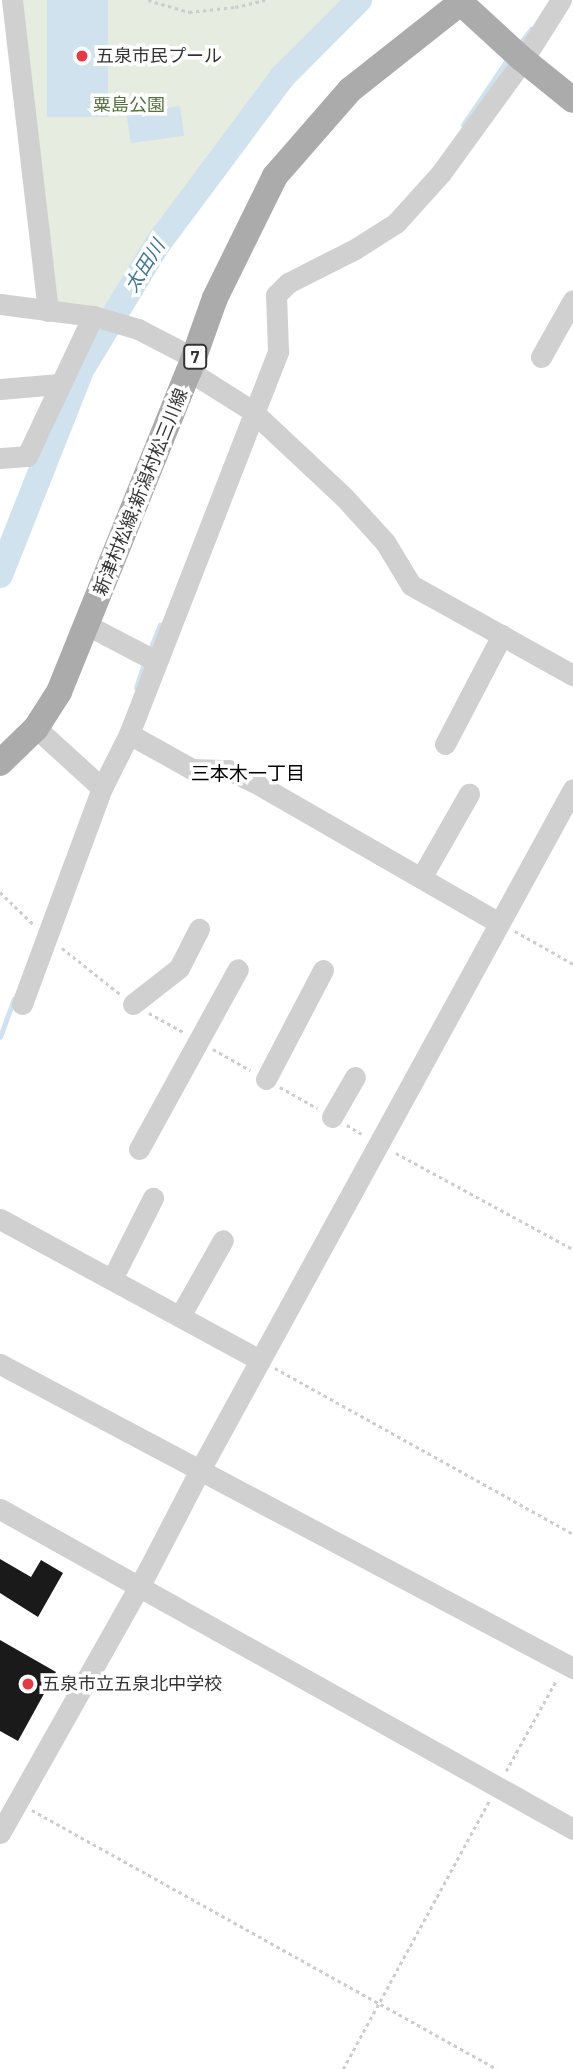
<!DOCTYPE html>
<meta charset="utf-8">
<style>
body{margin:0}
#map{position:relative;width:573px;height:2069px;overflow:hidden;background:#fff;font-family:"IBM Plex Sans","Noto Sans JP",sans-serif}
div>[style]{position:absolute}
.green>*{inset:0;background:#e6ecdf}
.water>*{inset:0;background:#cfe2ee;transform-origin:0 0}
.stream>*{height:4.5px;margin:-2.25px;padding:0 2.25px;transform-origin:2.25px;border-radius:2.25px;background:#cfe2ee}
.river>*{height:26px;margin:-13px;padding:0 13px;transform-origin:13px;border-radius:13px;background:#cfe2ee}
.building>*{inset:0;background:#1a1a1a}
.path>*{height:2.5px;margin-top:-1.25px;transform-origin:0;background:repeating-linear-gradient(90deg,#cdcdcd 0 3.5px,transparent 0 7px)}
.minor>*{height:21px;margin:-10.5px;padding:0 10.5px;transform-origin:10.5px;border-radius:10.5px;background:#d0d0d0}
.major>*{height:26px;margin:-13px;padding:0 13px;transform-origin:13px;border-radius:13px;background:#ababab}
.dots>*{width:19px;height:19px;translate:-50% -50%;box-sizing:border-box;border:4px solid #fff;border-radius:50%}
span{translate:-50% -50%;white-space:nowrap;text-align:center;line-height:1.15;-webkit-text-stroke:7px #fff;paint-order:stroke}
.shield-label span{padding:2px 5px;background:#fff;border:2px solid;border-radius:5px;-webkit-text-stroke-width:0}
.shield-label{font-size:16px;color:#333;font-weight:700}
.poi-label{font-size:18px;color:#333}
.left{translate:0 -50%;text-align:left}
.park-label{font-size:18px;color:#56703f}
.street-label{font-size:18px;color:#333}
.water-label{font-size:19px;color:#3f7597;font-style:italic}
.neighbourhood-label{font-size:19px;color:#000}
</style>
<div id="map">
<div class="green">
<div style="clip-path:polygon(12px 0,359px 0,282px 77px,234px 137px,107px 320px,48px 311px)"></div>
</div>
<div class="water">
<div style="left:47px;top:0;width:61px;height:117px"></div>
<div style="left:180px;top:106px;width:30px;height:54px;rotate:82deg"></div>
</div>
<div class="stream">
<div style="left:519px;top:45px;width:20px;rotate:-53deg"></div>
<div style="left:463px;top:125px;width:82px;rotate:-55.9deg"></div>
<div style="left:149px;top:652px;width:29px;rotate:-68deg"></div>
<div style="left:136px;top:688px;width:26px;rotate:-72deg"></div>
<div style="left:0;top:1037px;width:40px;rotate:-69.8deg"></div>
</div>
<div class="river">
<div style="left:0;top:575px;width:220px;rotate:-68.4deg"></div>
<div style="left:81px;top:370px;width:146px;rotate:-58.7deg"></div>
<div style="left:157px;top:245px;width:209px;rotate:-53.3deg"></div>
<div style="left:282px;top:77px;width:109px;rotate:-45deg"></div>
</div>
<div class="building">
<div style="clip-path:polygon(0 1559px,31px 1577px,41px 1560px,63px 1573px,38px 1617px,0 1593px)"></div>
<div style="clip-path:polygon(0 1640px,56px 1672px,18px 1741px,0 1731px)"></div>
</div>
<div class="path">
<div style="left:148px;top:0;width:43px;rotate:16.3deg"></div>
<div style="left:189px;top:12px;width:46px;rotate:-6.2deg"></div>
<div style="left:235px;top:7px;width:31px;rotate:-13deg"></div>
<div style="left:0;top:892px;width:46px;rotate:44.1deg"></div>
<div style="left:515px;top:931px;width:67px;rotate:29.6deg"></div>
<div style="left:62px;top:948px;width:74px;rotate:38.4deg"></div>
<div style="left:149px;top:1013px;width:39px;rotate:29deg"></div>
<div style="left:213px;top:1049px;width:43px;rotate:29.6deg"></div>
<div style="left:280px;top:1087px;width:43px;rotate:29.6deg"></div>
<div style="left:347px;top:1125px;width:17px;rotate:31deg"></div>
<div style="left:396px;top:1153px;width:201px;rotate:28.5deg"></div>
<div style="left:275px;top:1368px;width:341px;rotate:29.1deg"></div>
<div style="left:506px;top:1771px;width:105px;rotate:-61deg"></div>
<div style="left:32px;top:1810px;width:532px;rotate:29.12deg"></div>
<div style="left:343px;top:2069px;width:305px;rotate:-61.4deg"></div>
</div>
<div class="minor">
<div style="left:12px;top:0;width:313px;rotate:83.4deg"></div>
<div style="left:0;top:304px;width:94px;rotate:7.4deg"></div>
<div style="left:93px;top:316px;width:47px;rotate:16.1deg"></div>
<div style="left:138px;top:329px;width:63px;rotate:27.4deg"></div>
<div style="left:541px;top:357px;width:65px;rotate:-60.7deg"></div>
<div style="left:189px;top:371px;width:73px;rotate:32.2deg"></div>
<div style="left:251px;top:410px;width:127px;rotate:43.1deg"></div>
<div style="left:344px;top:497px;width:61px;rotate:47.7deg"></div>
<div style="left:385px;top:542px;width:50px;rotate:58.8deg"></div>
<div style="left:411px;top:585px;width:185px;rotate:29.1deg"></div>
<div style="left:0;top:389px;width:59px;rotate:-4.8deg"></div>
<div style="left:0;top:458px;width:27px;rotate:-4deg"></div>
<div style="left:27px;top:456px;width:155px;rotate:-64.8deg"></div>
<div style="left:87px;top:625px;width:78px;rotate:27.6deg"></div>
<div style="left:36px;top:728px;width:89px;rotate:42.3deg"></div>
<div style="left:129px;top:734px;width:72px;rotate:29.1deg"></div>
<div style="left:192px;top:769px;width:37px;rotate:2deg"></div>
<div style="left:229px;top:770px;width:28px;rotate:26deg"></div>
<div style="left:254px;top:782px;width:283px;rotate:29.9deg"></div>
<div style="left:445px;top:744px;width:123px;rotate:-62.4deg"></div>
<div style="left:421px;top:878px;width:97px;rotate:-60.3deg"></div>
<div style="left:22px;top:1004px;width:230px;rotate:-69.7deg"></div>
<div style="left:102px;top:788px;width:60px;rotate:-63.4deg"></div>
<div style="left:129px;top:734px;width:411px;rotate:-68.7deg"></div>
<div style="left:278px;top:351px;width:56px;rotate:-92deg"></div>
<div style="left:276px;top:295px;width:17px;rotate:-45deg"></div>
<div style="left:288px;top:283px;width:75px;rotate:-26.9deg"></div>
<div style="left:355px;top:249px;width:49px;rotate:-32.4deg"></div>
<div style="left:396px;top:223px;width:67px;rotate:-48deg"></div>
<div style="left:441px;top:173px;width:140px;rotate:-54deg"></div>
<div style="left:523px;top:60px;width:71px;rotate:-57.7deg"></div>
<div style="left:133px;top:1004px;width:58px;rotate:-38deg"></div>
<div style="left:179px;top:968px;width:44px;rotate:-62.9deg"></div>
<div style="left:266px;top:1079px;width:123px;rotate:-62.4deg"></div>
<div style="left:332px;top:1117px;width:46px;rotate:-60.1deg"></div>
<div style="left:139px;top:1149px;width:205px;rotate:-61.2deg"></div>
<div style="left:0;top:1219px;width:296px;rotate:28.5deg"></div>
<div style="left:112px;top:1279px;width:91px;rotate:-63.2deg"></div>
<div style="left:180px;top:1316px;width:87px;rotate:-60.5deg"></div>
<div style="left:0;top:1364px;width:649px;rotate:27.95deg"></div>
<div style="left:0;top:1509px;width:656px;rotate:29.18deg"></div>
<div style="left:0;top:1833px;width:297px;rotate:-60.6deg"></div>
<div style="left:146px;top:1574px;width:117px;rotate:-62.6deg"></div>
<div style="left:200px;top:1470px;width:776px;rotate:-61.29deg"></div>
</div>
<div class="major">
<div style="left:461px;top:3px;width:81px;rotate:42.5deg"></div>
<div style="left:521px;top:58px;width:67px;rotate:38.9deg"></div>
<div style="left:0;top:763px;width:50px;rotate:-44.2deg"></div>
<div style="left:36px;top:728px;width:43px;rotate:-57.4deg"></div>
<div style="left:59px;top:692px;width:346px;rotate:-68deg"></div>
<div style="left:189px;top:371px;width:77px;rotate:-70.4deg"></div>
<div style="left:215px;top:298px;width:136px;rotate:-63.8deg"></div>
<div style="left:275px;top:176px;width:114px;rotate:-48.9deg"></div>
<div style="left:350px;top:90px;width:145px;rotate:-38.3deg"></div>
</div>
<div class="dots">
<div style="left:82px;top:56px;background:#e63946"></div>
<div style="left:28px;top:1684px;background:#e63946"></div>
</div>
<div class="shield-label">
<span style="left:195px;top:357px">7</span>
</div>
<div class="poi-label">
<span class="left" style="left:96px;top:56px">五泉市民プール</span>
<span class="left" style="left:42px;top:1684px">五泉市立五泉北中学校</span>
</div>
<div class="park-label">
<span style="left:129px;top:105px">粟島公園</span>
</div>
<div class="street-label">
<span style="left:141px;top:492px;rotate:-68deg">新津村松線;新潟村松三川線</span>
</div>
<div class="water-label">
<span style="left:145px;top:266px;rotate:-58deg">太田川</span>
</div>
<div class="neighbourhood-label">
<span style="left:248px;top:774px">三本木一丁目</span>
</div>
</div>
